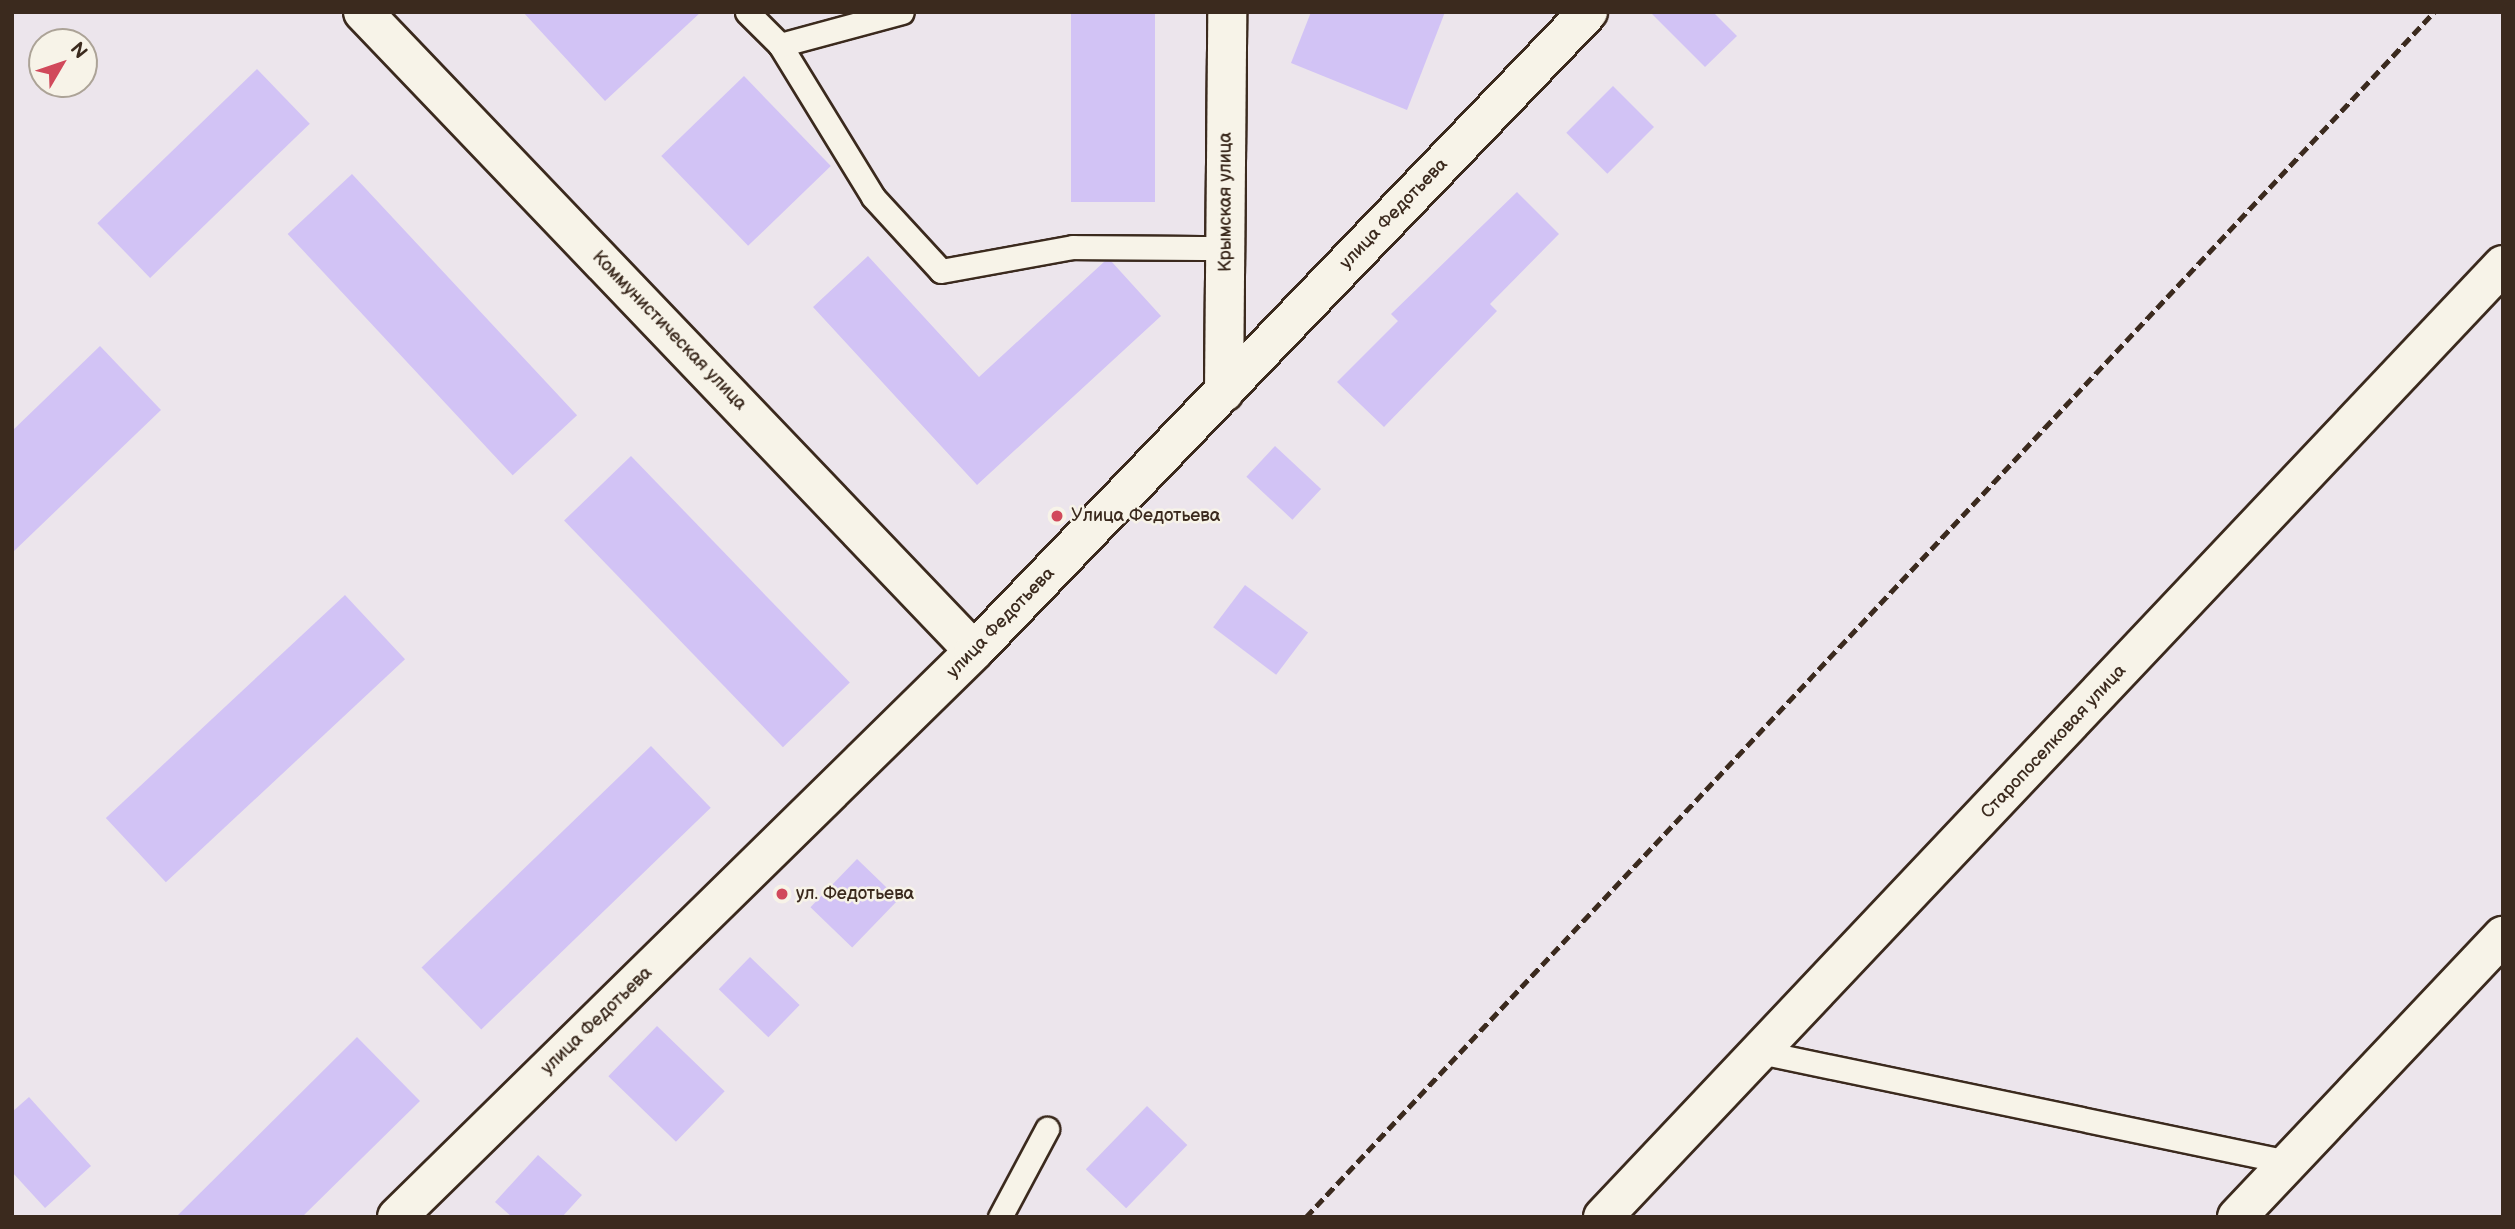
<!DOCTYPE html>
<meta charset="utf-8">
<style>
body{margin:0}
#map{position:relative;width:2515px;height:1229px;overflow:hidden;background:#ece5ec;font-family:"Balsamiq Sans",sans-serif}
div>[style]{position:absolute}
.building>*{inset:0;background:#d2c3f5;transform-origin:0 0}
.roads{filter:drop-shadow(2px 0 #3b2a1e) drop-shadow(-2px 0 #3b2a1e) drop-shadow(0 2px #3b2a1e) drop-shadow(0 -2px #3b2a1e)}
.service>*{height:23px;margin:-11.5px;padding:0 11.5px;transform-origin:11.5px;border-radius:11.5px;background:#f7f3e8}
.minor>*{height:38px;margin:-19px;padding:0 19px;transform-origin:19px;border-radius:19px;background:#f7f3e8}
.secondary>*{height:38px;margin:-19px;padding:0 19px;transform-origin:19px;border-radius:19px;background:#f7f3e8}
.rail>*{height:5px;margin-top:-2.5px;transform-origin:0;background:repeating-linear-gradient(90deg,#3b2a1e 0 10px,transparent 0 15px)}
.dots>*{width:19px;height:19px;translate:-50% -50%;box-sizing:border-box;border:4px solid #f7f3e8;border-radius:50%}
span{translate:-50% -50%;white-space:nowrap;text-align:center;line-height:1.15;-webkit-text-stroke:5px #f7f3e8;paint-order:stroke}
.street-label{font-size:18px;color:#3b2a1e}
.poi-label{font-size:18px;color:#3b2a1e}
.left{translate:0 -50%;text-align:left}
.frame{position:absolute;inset:0;border:14px solid #3b2a1e;pointer-events:none}
.north{position:absolute;left:28px;top:28px;width:70px;height:70px;box-sizing:border-box;background:#f7f3e8;border:2px solid #aca397;border-radius:50%;rotate:51deg;font-size:19px;font-weight:700;line-height:28px;text-align:center;color:#3b2a1e}
.north::after{content:'';display:block;margin:auto;width:24px;height:32px;background:#d1495b;clip-path:polygon(50% 0,100% 100%,50% 72%,0 100%)}
</style>
<div id="map">
<div class="building">
<div style="clip-path:polygon(523px 12px,701px 12px,605px 101px)"></div>
<div style="left:1071px;top:12px;width:84px;height:190px"></div>
<div style="clip-path:polygon(1311px 12px,1445px 12px,1407px 110px,1291px 63px)"></div>
<div style="clip-path:polygon(1650px 12px,1713px 12px,1737px 36px,1705px 67px)"></div>
<div style="left:257px;top:69px;width:76px;height:222px;rotate:46deg"></div>
<div style="left:744px;top:76px;width:125px;height:115px;rotate:46deg"></div>
<div style="left:1613px;top:86px;width:58px;height:66px;rotate:45deg"></div>
<div style="left:352px;top:174px;width:330px;height:88px;rotate:47deg"></div>
<div style="clip-path:polygon(1517px 192px,1559px 234px,1490px 304px,1497px 311px,1384px 427px,1337px 382px,1398px 321px,1391px 314px)"></div>
<div style="clip-path:polygon(868px 256px,979px 377px,1105px 261px,1111px 261px,1161px 316px,977px 485px,813px 307px)"></div>
<div style="clip-path:polygon(100px 346px,161px 410px,12px 553px,12px 431px)"></div>
<div style="left:1275px;top:446px;width:63px;height:42px;rotate:43deg"></div>
<div style="left:631px;top:456px;width:315px;height:93px;rotate:46deg"></div>
<div style="left:1245px;top:585px;width:79px;height:53px;rotate:37deg"></div>
<div style="left:345px;top:595px;width:88px;height:327px;rotate:47deg"></div>
<div style="left:651px;top:746px;width:86px;height:319px;rotate:46deg"></div>
<div style="left:857px;top:859px;width:58px;height:67px;rotate:44deg"></div>
<div style="left:750px;top:957px;width:69px;height:45px;rotate:44deg"></div>
<div style="left:657px;top:1026px;width:94px;height:70px;rotate:44deg"></div>
<div style="clip-path:polygon(357px 1037px,420px 1101px,302px 1217px,176px 1217px)"></div>
<div style="clip-path:polygon(29px 1097px,91px 1166px,45px 1208px,12px 1172px,12px 1112px)"></div>
<div style="left:1147px;top:1106px;width:56px;height:88px;rotate:44deg"></div>
<div style="clip-path:polygon(538px 1155px,582px 1195px,562px 1217px,512px 1217px,495px 1202px)"></div>
</div>
<div class="roads">
<div class="service">
<div style="left:747px;top:12px;width:47px;rotate:45deg"></div>
<div style="left:780px;top:45px;width:178px;rotate:58.5deg"></div>
<div style="left:873px;top:197px;width:100px;rotate:47.4deg"></div>
<div style="left:941px;top:271px;width:134px;rotate:-10.3deg"></div>
<div style="left:1073px;top:247px;width:152px;rotate:0.4deg"></div>
<div style="left:780px;top:45px;width:126px;rotate:-15.1deg"></div>
<div style="left:1760px;top:1052px;width:539px;rotate:11.77deg"></div>
<div style="left:1000px;top:1217px;width:100px;rotate:-61.9deg"></div>
</div>
<div class="minor">
<div style="left:1224px;top:392px;width:380px;rotate:-89.5deg"></div>
<div style="left:1603px;top:1217px;width:1310px;rotate:-46.61deg"></div>
<div style="left:2237px;top:1217px;width:387px;rotate:-46.6deg"></div>
</div>
<div class="secondary">
<div style="left:363px;top:12px;width:884px;rotate:46.28deg"></div>
<div style="left:397px;top:1217px;width:808px;rotate:-44.45deg"></div>
<div style="left:974px;top:651px;width:886px;rotate:-46.14deg"></div>
</div>
</div>
<div class="rail">
<div style="left:1306px;top:1217px;width:1651px;rotate:-46.89deg"></div>
</div>
<div class="dots">
<div style="left:1057px;top:516px;background:#d1495b"></div>
<div style="left:782px;top:894px;background:#d1495b"></div>
</div>
<div class="street-label">
<span style="left:1226px;top:202px;rotate:-90deg">Крымская улица</span>
<span style="left:1394px;top:214px;rotate:-46deg">улица Федотьева</span>
<span style="left:669px;top:331px;rotate:46deg">Коммунистическая улица</span>
<span style="left:1001px;top:623px;rotate:-46deg">улица Федотьева</span>
<span style="left:2054px;top:742px;rotate:-47deg">Старопоселковая улица</span>
<span style="left:597px;top:1021px;rotate:-44deg">улица Федотьева</span>
</div>
<div class="poi-label">
<span class="left" style="left:1071px;top:516px">Улица Федотьева</span>
<span class="left" style="left:796px;top:894px">ул. Федотьева</span>
</div>
<div class="frame"></div>
<div class="north">N</div>
</div>
